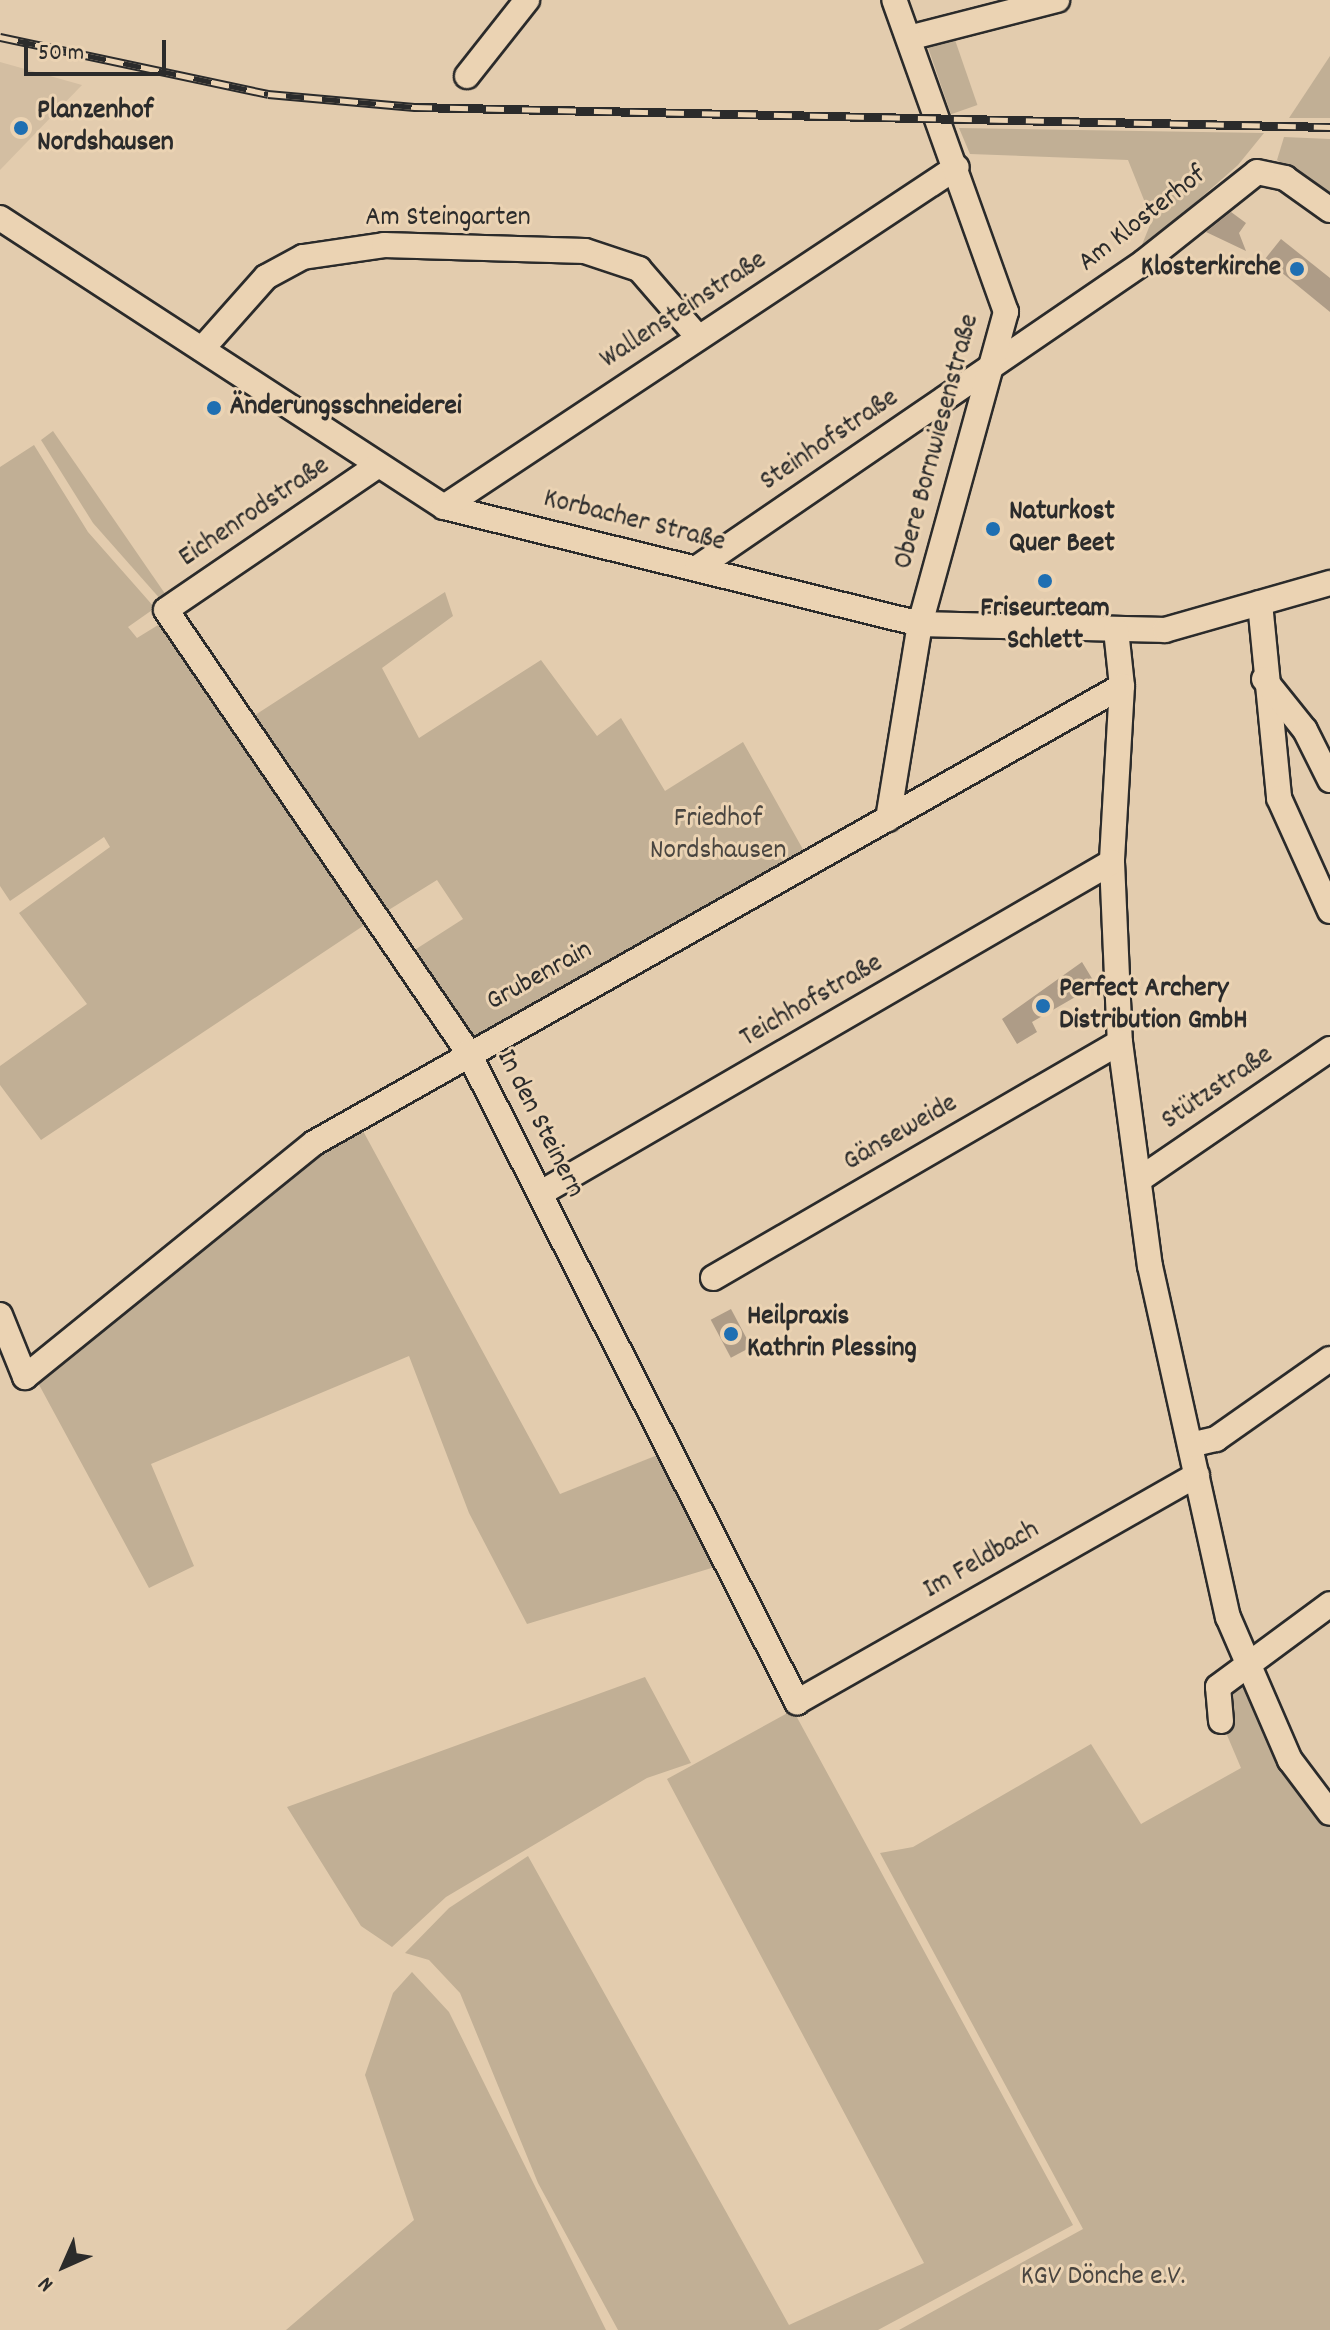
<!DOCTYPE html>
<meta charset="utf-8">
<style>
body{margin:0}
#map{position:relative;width:1330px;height:2330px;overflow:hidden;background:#e3ccae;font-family:Dekko,sans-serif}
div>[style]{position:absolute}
.built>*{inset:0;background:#d3bea2}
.green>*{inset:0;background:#c1af95;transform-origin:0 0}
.building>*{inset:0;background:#ae9c87;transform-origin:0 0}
.roads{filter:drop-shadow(2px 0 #2b2b2b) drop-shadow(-2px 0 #2b2b2b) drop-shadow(0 2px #2b2b2b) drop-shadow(0 -2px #2b2b2b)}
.minor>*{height:24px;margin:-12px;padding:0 12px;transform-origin:12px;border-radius:12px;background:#ebd3b3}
.rail>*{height:9px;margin-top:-4.5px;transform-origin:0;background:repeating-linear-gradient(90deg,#ebd3b3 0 18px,#2b2b2b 0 36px);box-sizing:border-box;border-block:2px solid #2b2b2b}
.dots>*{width:22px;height:22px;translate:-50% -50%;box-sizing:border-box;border:4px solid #ebd3b3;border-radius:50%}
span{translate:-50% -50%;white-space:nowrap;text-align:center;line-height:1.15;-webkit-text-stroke:6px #ebd3b3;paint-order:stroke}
.poi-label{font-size:28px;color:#2b2b2b;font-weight:700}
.left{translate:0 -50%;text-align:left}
.right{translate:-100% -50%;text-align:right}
.street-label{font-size:28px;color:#2b2b2b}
.park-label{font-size:28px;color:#494540}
.north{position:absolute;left:24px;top:2226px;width:80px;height:80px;-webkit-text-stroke:6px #ebd3b3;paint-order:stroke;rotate:225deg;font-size:22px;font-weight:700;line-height:32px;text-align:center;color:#2b2b2b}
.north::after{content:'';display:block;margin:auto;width:28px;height:36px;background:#2b2b2b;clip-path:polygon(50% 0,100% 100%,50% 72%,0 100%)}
.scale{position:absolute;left:24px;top:40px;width:142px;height:36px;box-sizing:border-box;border:4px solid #2b2b2b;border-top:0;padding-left:10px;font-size:24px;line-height:28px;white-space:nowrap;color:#2b2b2b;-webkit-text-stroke:6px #ebd3b3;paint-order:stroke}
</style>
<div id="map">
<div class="built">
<div style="clip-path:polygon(0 62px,82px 85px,0 170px)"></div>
</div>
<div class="green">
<div style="left:954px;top:37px;width:72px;height:28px;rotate:71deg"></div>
<div style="clip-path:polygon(1330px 56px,1330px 118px,1289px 118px)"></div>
<div style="clip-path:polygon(959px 128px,1264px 133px,1238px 165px,1139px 252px,1152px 220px,1128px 160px,970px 154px)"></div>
<div style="clip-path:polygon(1284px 137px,1330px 139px,1330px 197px,1277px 160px)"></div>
<div style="clip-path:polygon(53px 431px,168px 598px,162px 601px,93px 523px,41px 440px)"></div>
<div style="clip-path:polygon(34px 445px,88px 532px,155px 608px,128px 627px,137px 638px,163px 622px,369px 922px,41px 1140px,0 1085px,0 1066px,87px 1004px,19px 913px,110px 847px,104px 837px,10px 901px,0 886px,0 467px)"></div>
<div style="clip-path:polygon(445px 592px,453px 616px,382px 668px,419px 738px,541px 660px,597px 736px,621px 718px,665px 791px,743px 742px,810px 862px,468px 1052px,413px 951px,463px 919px,437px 880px,387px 911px,252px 717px)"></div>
<div style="clip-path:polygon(356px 1118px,560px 1494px,670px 1450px,728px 1563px,527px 1624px,469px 1513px,409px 1356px,151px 1464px,194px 1566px,149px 1588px,37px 1381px)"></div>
<div style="clip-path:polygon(1245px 1665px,1330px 1813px,1330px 2330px,899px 2330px,1083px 2229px,880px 1853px,913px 1847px,1091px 1744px,1141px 1824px,1241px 1768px,1221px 1721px,1218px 1687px)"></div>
<div style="clip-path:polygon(645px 1677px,691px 1763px,647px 1778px,446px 1897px,392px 1947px,361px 1926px,287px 1807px)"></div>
<div style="clip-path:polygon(793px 1710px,1073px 2225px,878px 2330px,618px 2330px,538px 2183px,460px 1993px,429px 1960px,405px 1953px,449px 1908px,528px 1856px,789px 2325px,924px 2263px,667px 1779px)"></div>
<div style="clip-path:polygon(412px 1972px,449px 2012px,606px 2330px,286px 2330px,414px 2220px,365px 2075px,393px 1993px)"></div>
</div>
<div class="building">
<div style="clip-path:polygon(1231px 212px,1246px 223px,1239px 233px,1246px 251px,1206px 232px)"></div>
<div style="clip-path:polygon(1281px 239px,1330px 278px,1330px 312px,1265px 259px)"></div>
<div style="clip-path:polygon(1082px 962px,1096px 985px,1032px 1022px,1037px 1032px,1017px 1044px,1002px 1019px)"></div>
<div style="left:731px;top:1309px;width:43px;height:23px;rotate:62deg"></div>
</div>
<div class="roads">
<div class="minor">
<div style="left:909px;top:38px;width:153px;rotate:-14.4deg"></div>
<div style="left:467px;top:76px;width:97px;rotate:-51.7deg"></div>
<div style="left:0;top:218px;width:530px;rotate:33.06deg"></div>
<div style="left:444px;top:507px;width:490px;rotate:13.8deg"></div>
<div style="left:920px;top:624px;width:245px;rotate:1.4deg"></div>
<div style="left:1165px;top:630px;width:172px;rotate:-15.9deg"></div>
<div style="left:202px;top:349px;width:96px;rotate:-48.4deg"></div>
<div style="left:266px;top:277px;width:42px;rotate:-28.4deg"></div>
<div style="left:303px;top:257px;width:82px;rotate:-8.4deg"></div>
<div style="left:384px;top:245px;width:201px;rotate:1.7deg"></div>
<div style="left:585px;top:251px;width:57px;rotate:18.4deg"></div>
<div style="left:639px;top:269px;width:90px;rotate:49.1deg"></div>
<div style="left:377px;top:466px;width:255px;rotate:145.7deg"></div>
<div style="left:166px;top:610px;width:535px;rotate:55.66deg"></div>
<div style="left:468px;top:1052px;width:729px;rotate:63.15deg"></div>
<div style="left:797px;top:1702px;width:460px;rotate:-29.6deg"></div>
<div style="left:444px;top:507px;width:615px;rotate:-33.54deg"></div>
<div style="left:697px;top:568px;width:542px;rotate:-34.39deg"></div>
<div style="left:1144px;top:262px;width:144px;rotate:-38.5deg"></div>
<div style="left:1257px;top:172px;width:29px;rotate:12deg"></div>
<div style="left:1285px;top:178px;width:55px;rotate:35.4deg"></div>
<div style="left:1260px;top:603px;width:196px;rotate:84.4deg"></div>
<div style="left:1279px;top:798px;width:124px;rotate:65.7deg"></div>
<div style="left:1116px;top:630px;width:56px;rotate:83.9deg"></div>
<div style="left:1122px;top:686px;width:176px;rotate:93.3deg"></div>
<div style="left:1112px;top:862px;width:180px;rotate:87.5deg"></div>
<div style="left:1120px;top:1042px;width:226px;rotate:82.4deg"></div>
<div style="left:1150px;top:1266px;width:360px;rotate:77.5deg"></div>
<div style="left:1228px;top:1617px;width:156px;rotate:66.6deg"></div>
<div style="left:1290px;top:1760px;width:66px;rotate:53deg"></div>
<div style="left:1264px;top:679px;width:65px;rotate:51.2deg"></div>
<div style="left:1305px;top:730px;width:56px;rotate:63.4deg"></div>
<div style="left:888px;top:819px;width:198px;rotate:-80.7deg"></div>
<div style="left:920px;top:624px;width:324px;rotate:-74.6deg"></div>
<div style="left:1006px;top:312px;width:331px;rotate:-109.7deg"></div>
<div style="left:1140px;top:1179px;width:230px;rotate:-34.4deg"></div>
<div style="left:541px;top:1193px;width:660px;rotate:-30.1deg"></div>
<div style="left:713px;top:1278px;width:470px;rotate:-30.1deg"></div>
<div style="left:0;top:1315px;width:67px;rotate:68deg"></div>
<div style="left:25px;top:1377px;width:372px;rotate:-39deg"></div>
<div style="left:314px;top:1143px;width:928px;rotate:-29.49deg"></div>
<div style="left:1190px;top:1445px;width:27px;rotate:-13deg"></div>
<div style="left:1216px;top:1439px;width:139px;rotate:-35.1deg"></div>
<div style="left:1221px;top:1721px;width:34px;rotate:-95deg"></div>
<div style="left:1218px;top:1687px;width:139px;rotate:-36.5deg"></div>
</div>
</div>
<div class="rail">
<div style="left:0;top:37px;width:274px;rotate:12deg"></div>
<div style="left:268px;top:94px;width:147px;rotate:5.1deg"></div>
<div style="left:414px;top:107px;width:916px;rotate:1.25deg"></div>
</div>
<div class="dots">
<div style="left:21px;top:128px;background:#1f6fb2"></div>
<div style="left:1297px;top:269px;background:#1f6fb2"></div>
<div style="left:214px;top:408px;background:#1f6fb2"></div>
<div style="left:993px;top:529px;background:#1f6fb2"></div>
<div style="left:1045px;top:581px;background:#1f6fb2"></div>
<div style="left:1043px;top:1006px;background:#1f6fb2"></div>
<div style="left:731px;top:1334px;background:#1f6fb2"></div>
</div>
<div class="poi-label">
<span class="left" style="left:37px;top:128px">Planzenhof<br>Nordshausen</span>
<span class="right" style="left:1281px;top:269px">Klosterkirche</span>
<span class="left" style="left:230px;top:408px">Änderungsschneiderei</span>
<span class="left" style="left:1009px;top:529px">Naturkost<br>Quer Beet</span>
<span style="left:1045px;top:626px">Friseurteam<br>Schlett</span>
<span class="left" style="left:1059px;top:1006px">Perfect Archery<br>Distribution GmbH</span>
<span class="left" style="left:747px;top:1334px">Heilpraxis<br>Kathrin Plessing</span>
</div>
<div class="street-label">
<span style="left:448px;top:219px">Am Steingarten</span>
<span style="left:1143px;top:220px;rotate:-38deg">Am Klosterhof</span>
<span style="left:684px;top:311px;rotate:-33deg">Wallensteinstraße</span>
<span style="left:830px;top:441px;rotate:-34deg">Steinhofstraße</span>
<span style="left:938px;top:442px;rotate:-75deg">Obere Bornwiesenstraße</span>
<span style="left:255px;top:513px;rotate:-34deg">Eichenrodstraße</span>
<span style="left:634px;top:522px;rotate:14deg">Korbacher Straße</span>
<span style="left:540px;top:977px;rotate:-29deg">Grubenrain</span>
<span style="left:812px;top:1002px;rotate:-30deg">Teichhofstraße</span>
<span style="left:1218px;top:1089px;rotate:-34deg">Stützstraße</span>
<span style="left:539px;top:1124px;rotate:63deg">In den Steinern</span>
<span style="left:901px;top:1134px;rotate:-30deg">Gänseweide</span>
<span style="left:982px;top:1561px;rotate:-30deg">Im Feldbach</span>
</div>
<div class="park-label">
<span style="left:718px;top:836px">Friedhof<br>Nordshausen</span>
<span style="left:1103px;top:2278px">KGV Dönche e.V.</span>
</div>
<div class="north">N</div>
<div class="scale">50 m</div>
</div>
